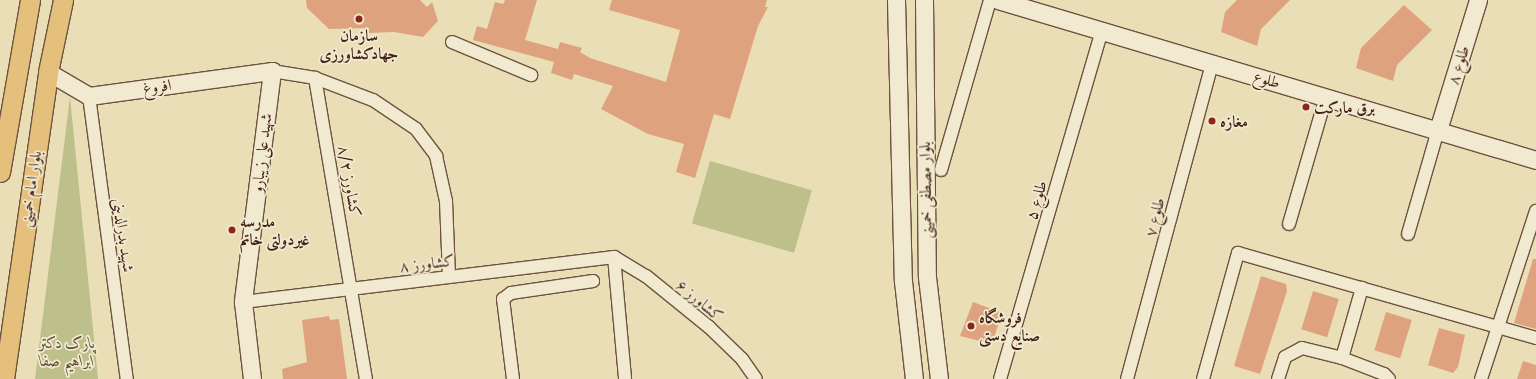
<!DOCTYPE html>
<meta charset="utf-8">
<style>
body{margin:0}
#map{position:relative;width:1536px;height:379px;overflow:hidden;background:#eadeb7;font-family:"Gentium Book Plus",Amiri,serif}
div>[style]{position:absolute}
.green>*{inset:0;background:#bdc08a;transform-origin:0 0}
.building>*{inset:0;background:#dea37e;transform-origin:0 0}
.roads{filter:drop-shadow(1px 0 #6e523f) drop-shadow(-1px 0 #6e523f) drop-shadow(0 1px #6e523f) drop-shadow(0 -1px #6e523f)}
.street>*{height:12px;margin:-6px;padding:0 6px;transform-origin:6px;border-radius:6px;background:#f1ead0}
.secondary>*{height:17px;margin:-8.5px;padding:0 8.5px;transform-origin:8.5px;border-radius:8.5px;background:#f1ead0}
.primary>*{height:19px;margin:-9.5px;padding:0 9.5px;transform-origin:9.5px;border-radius:9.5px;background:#e5bf7c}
.dots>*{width:11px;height:11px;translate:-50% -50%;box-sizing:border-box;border:2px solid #f1ead0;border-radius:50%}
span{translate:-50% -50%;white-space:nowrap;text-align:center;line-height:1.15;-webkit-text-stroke:3.5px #f1ead0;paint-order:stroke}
.poi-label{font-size:16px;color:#452317;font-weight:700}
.left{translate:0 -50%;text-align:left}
.street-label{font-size:16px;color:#452317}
.park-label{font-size:16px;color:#634a34;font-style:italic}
</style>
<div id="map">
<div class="green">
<div style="clip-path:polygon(70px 97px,98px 379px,35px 379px)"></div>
<div style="left:710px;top:161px;width:106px;height:65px;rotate:16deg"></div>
</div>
<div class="building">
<div style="clip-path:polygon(306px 0,420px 0,427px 7px,432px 2px,438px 21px,423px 37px,394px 32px,369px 33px,369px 28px,329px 29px,307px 8px)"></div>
<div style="clip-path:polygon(505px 0,537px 0,525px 40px,558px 49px,560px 42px,582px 48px,580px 52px,590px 58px,666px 82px,680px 30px,609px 10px,612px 0,767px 0,765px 7px,768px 7px,758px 26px,730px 119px,714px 114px,695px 178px,676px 172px,684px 144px,648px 134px,601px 109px,613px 86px,574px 74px,572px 80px,551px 73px,554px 62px,473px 40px,477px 26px,487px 29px,495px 2px,503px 4px)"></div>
<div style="clip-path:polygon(1237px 0,1290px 0,1261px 29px,1257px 46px,1221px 32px,1225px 12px)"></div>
<div style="clip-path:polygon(1404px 5px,1432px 30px,1397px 65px,1393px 81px,1356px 68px,1361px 48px)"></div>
<div style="clip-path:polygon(1533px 259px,1536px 259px,1536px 329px,1514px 323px)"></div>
<div style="clip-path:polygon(1261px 276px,1286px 284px,1287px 291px,1260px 374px,1234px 366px)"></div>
<div style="left:1313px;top:291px;width:27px;height:40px;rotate:17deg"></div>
<div style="clip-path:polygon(973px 302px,1002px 313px,992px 344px,960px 336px)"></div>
<div style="left:1386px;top:312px;width:27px;height:40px;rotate:17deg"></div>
<div style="clip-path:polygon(329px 316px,330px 320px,339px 319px,347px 379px,283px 379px,282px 369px,307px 362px,302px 320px)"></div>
<div style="clip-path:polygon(1439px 328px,1465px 335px,1458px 367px,1453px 373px,1428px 365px)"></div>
<div style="clip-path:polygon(1523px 361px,1536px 365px,1536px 379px,1517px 379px)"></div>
</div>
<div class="roads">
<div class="street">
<div style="left:452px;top:42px;width:86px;rotate:22.7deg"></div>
<div style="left:272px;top:71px;width:44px;rotate:9.2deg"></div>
<div style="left:315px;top:78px;width:62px;rotate:20.8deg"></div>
<div style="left:373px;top:100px;width:52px;rotate:34deg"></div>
<div style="left:416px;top:129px;width:34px;rotate:53deg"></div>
<div style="left:436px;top:156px;width:46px;rotate:77.5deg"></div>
<div style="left:446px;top:201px;width:75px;rotate:87.7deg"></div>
<div style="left:315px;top:78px;width:305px;rotate:80.4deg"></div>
<div style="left:89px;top:96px;width:286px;rotate:82.4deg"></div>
<div style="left:941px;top:170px;width:177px;rotate:-73.9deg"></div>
<div style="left:1289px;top:224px;width:132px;rotate:-73.8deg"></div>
<div style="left:1408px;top:234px;width:108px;rotate:-73.9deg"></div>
<div style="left:614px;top:257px;width:122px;rotate:84.8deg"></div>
<div style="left:243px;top:302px;width:374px;rotate:-6.9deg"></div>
<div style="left:614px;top:257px;width:37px;rotate:31deg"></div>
<div style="left:646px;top:276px;width:81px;rotate:39deg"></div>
<div style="left:709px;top:327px;width:46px;rotate:44.1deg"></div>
<div style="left:742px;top:359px;width:24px;rotate:55deg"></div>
<div style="left:1342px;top:358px;width:73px;rotate:-74.1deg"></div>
<div style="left:513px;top:379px;width:81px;rotate:-97.1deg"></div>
<div style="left:503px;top:299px;width:10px;rotate:-37deg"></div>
<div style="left:511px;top:293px;width:83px;rotate:-8.3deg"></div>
<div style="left:1000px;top:379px;width:363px;rotate:-73.7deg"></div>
<div style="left:1127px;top:379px;width:327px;rotate:-74.9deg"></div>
<div style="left:1203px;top:379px;width:131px;rotate:-74.5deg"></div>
<div style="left:1238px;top:253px;width:310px;rotate:15.9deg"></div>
<div style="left:1278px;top:379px;width:23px;rotate:-72deg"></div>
<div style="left:1285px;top:357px;width:19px;rotate:-28deg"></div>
<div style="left:1302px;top:348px;width:41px;rotate:14deg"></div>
<div style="left:1342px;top:358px;width:45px;rotate:20.9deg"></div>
<div style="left:1384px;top:374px;width:7px;rotate:45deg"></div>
<div style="left:1481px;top:379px;width:177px;rotate:-71.9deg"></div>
</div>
<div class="secondary">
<div style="left:896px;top:0;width:281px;rotate:88.6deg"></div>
<div style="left:903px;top:281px;width:99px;rotate:83.6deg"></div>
<div style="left:924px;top:0;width:277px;rotate:89.4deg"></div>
<div style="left:927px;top:277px;width:103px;rotate:83.3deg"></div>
<div style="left:998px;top:0;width:561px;rotate:16.56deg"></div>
<div style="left:48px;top:72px;width:48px;rotate:30.3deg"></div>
<div style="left:89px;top:96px;width:185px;rotate:-7.8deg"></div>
<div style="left:272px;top:71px;width:233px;rotate:97.2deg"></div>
<div style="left:243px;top:302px;width:78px;rotate:83.3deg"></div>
<div style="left:1438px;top:130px;width:136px;rotate:-72.9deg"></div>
</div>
<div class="primary">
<div style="left:0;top:172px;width:175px;rotate:-80.1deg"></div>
<div style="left:4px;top:379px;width:310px;rotate:-81.8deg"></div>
<div style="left:48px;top:72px;width:74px;rotate:-78.2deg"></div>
</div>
</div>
<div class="dots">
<div style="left:359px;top:19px;background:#8f2418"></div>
<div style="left:1306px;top:107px;background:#8f2418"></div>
<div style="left:1212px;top:121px;background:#8f2418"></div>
<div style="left:232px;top:230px;background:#8f2418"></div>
<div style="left:971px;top:326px;background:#8f2418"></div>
</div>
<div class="poi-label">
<span style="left:359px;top:44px">سازمان<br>جهادکشاورزی</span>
<span class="left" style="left:1314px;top:107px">برق مارکت</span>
<span class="left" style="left:1220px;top:121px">مغازه</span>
<span class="left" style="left:240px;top:230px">مدرسه<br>غیردولتی خاتم</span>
<span class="left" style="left:979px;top:326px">فروشگاه<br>صنایع دستی</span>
</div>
<div class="street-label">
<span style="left:1458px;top:65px;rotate:-73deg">طلوع ۸</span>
<span style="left:1267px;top:79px;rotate:17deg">طلوع</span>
<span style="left:157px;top:86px;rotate:-8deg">افروغ</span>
<span style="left:261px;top:153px;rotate:-83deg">شهید علی زیبارو</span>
<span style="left:350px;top:181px;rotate:80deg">کشاورز ۸/۲</span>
<span style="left:30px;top:189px;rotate:-82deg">بلوار امام خمینی</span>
<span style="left:925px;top:190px;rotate:-91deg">بلوار مصطفی خمینی</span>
<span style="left:1036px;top:200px;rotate:-74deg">طلوع ۵</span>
<span style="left:1154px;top:217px;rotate:-75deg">طلوع ۷</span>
<span style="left:124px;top:235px;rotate:82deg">شهید بدرالدینی</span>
<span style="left:427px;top:263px;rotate:-7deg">کشاورز ۸</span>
<span style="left:700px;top:300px;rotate:40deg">کشاورز ۶</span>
</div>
<div class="park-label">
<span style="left:67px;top:351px">پارک دکتر<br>ابراهیم صفا</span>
</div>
</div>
